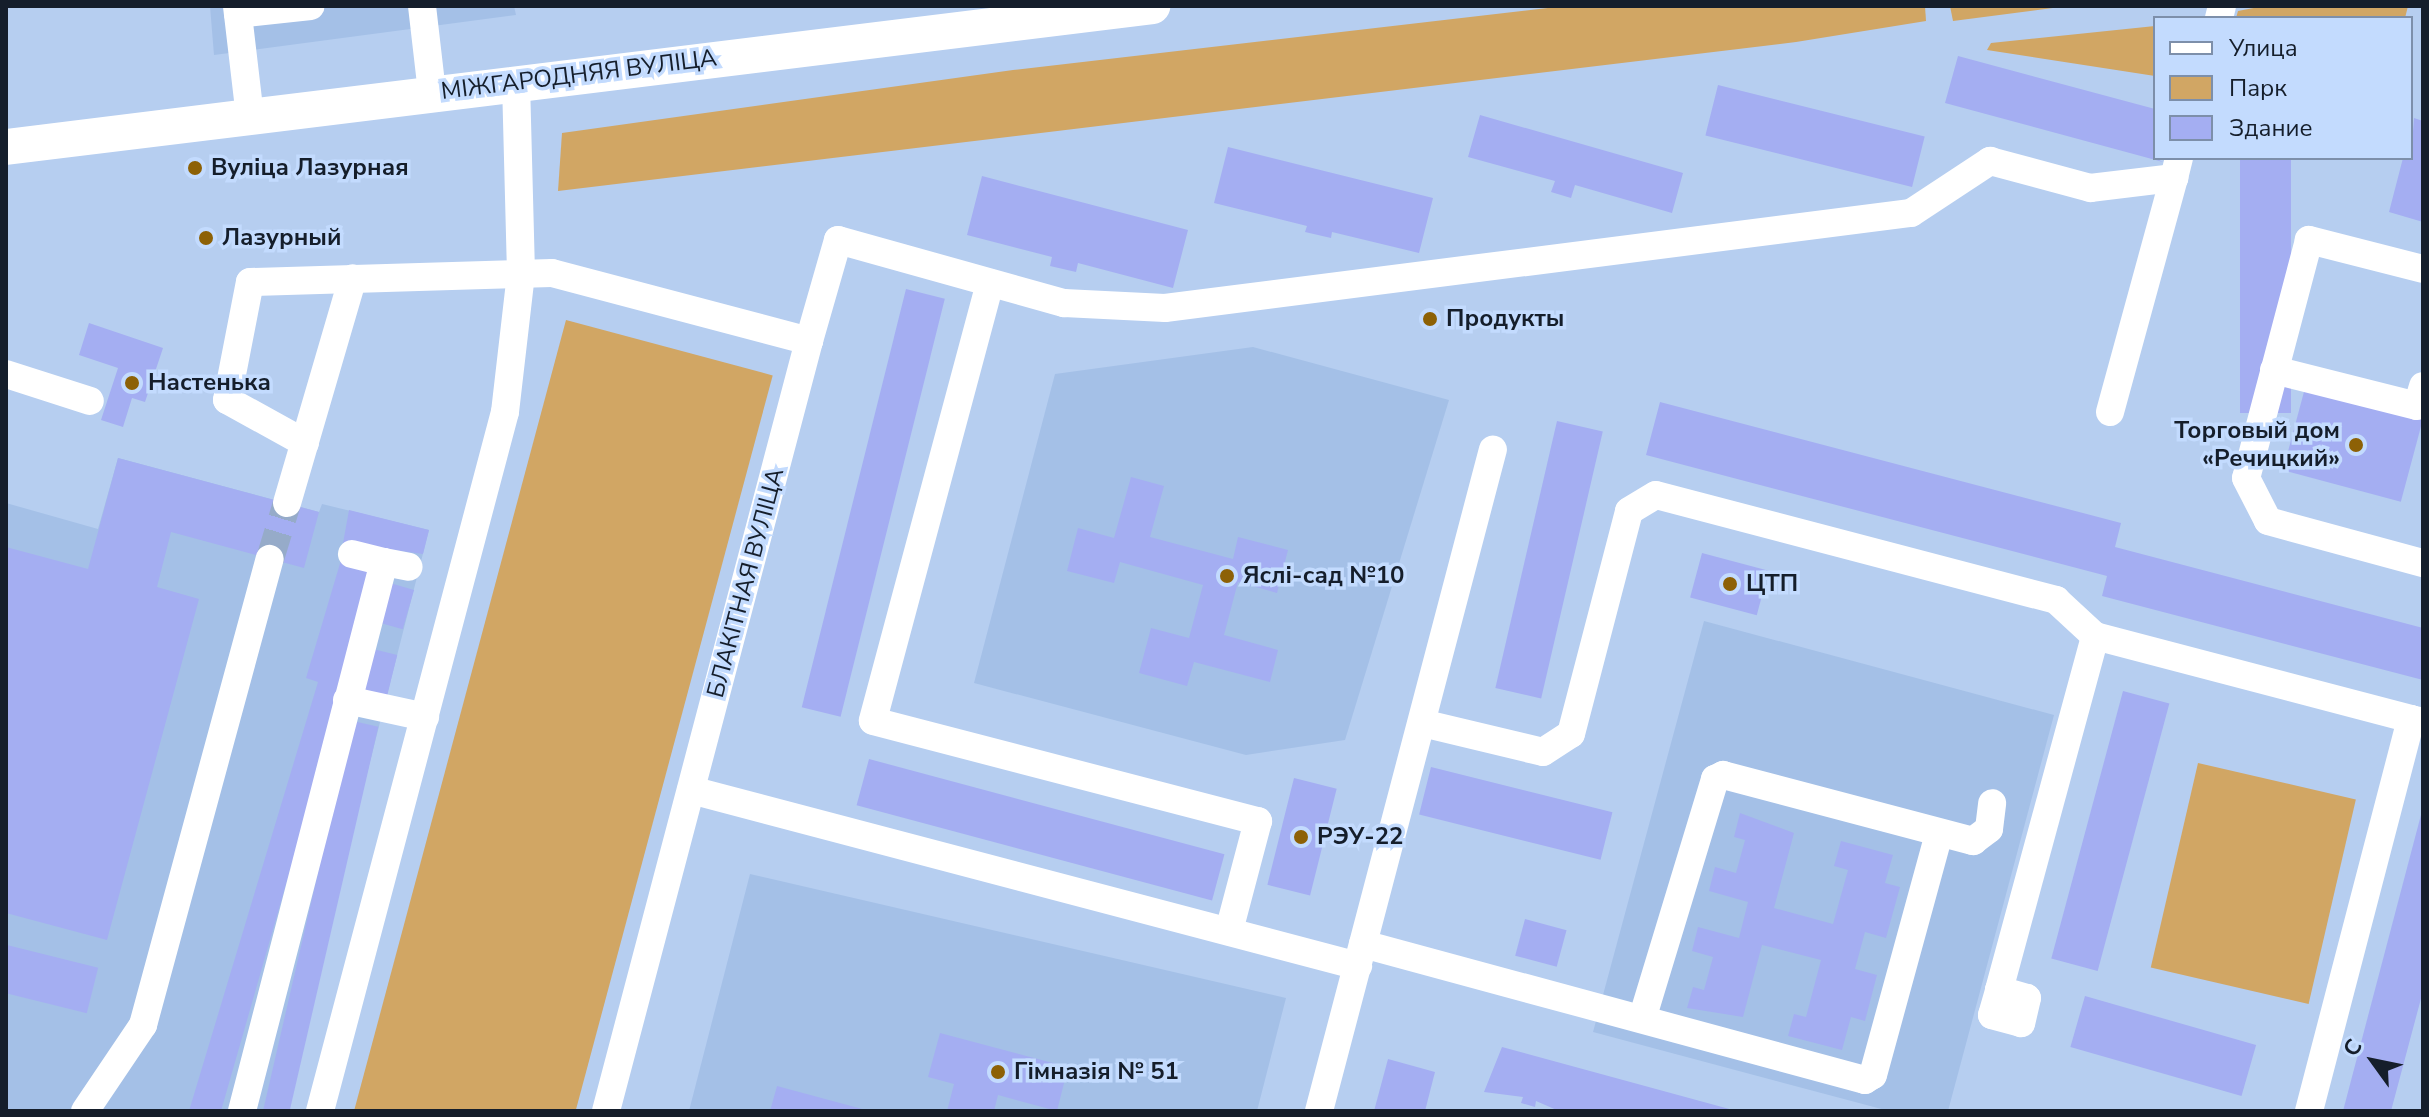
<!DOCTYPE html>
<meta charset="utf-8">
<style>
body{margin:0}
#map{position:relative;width:2429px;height:1117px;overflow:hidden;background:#b6cef0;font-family:"Nunito Sans",sans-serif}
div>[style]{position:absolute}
.built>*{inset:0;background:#a4c0e7}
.green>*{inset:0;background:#d1a664;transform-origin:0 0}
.building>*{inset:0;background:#a4aef2;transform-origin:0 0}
.minor-tunnel>*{height:28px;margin-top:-14px;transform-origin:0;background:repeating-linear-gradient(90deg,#96abc9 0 28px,transparent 0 42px)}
.minor>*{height:28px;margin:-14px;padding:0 14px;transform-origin:14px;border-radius:14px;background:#fff}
.major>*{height:36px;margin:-18px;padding:0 18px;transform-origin:18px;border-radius:18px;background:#fff}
.dots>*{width:22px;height:22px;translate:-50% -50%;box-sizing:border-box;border:4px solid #c3dbfe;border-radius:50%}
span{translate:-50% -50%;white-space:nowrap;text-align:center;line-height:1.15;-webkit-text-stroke:7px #c3dbfe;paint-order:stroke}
.street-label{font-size:24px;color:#151e2b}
.poi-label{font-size:24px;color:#151e2b;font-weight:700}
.left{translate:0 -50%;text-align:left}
.right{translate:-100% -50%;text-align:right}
.frame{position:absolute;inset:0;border:8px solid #151e2b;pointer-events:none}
.legend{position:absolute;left:2153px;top:16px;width:260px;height:144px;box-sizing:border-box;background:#c3dbfe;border:2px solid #7d8faa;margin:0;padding:10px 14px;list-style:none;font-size:24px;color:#151e2b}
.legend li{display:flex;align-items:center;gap:16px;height:40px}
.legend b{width:40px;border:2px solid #7d8faa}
.north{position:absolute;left:2333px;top:1021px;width:80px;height:80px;-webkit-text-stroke:6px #c3dbfe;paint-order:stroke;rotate:303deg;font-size:22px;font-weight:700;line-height:32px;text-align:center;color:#151e2b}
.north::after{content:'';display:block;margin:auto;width:28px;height:36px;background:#151e2b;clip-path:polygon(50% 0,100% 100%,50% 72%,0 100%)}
</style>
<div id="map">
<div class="built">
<div style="clip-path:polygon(210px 6px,514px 6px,516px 15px,214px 55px)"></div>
<div style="clip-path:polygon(1253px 347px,1449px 400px,1345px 740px,1246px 755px,974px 683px,1055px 374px)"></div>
<div style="clip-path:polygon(118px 458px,319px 512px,322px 504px,429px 530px,281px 1111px,6px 1111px,6px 503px,98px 529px)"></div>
<div style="clip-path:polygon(1704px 621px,2054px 715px,1948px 1111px,1889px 1111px,1593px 1032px)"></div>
<div style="clip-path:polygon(750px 874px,1286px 998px,1257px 1111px,689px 1111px)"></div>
</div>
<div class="green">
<div style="clip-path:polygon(1565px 6px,1925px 6px,1926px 21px,1796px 42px,558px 191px,562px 133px,1013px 70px)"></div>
<div style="clip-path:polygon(1950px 6px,2068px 6px,1953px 21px)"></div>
<div style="clip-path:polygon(2264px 6px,2408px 6px,2405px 18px,2236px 18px,2238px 11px)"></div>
<div style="clip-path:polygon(2155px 26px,2155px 76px,1987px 50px,1991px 43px)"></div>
<div style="left:566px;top:320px;width:214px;height:819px;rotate:15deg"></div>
<div style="left:2198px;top:763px;width:162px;height:210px;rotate:13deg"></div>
</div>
<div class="building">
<div style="clip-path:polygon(1958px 56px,2155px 109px,2155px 158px,2163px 162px,1945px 103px)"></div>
<div style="left:1718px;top:85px;width:213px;height:52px;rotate:14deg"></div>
<div style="clip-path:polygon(1480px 115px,1683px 173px,1672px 213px,1575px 185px,1571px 198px,1551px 192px,1555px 181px,1468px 157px)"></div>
<div style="clip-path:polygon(2414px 118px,2423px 121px,2423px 222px,2389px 212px,2403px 158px,2411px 158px)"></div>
<div style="clip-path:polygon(1228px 147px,1433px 198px,1419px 253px,1332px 232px,1331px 238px,1305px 232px,1307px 226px,1214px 203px)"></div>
<div style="left:2240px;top:158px;width:51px;height:255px"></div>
<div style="clip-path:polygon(982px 176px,1188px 230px,1173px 288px,1078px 263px,1076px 272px,1050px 266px,1052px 257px,967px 235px)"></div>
<div style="left:906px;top:289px;width:40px;height:431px;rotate:14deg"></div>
<div style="clip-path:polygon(89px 323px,163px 348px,145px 402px,132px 398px,123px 427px,101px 420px,118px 368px,79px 355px)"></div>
<div style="left:2305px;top:388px;width:122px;height:85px;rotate:15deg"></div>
<div style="clip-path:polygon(1660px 402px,2121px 523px,2115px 547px,2423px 628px,2423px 680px,2102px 596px,2107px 576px,1646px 455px)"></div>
<div style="left:1557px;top:421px;width:47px;height:274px;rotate:13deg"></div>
<div style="clip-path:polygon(118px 458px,319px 512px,304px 568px,171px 532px,157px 587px,199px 599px,107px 940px,6px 913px,6px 547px,88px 569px)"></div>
<div style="clip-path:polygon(1131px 477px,1164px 486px,1150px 537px,1233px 559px,1238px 537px,1288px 550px,1277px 593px,1238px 582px,1224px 635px,1278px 650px,1270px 682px,1194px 662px,1187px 686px,1139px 673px,1151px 628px,1189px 638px,1203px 585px,1120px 562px,1114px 583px,1067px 571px,1078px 528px,1114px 538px)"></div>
<div style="clip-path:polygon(349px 510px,429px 530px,423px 554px,343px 543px)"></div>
<div style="left:1702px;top:553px;width:69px;height:46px;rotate:15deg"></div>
<div style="clip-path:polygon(341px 560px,376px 570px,221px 1111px,189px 1111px,318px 682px,306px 678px)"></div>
<div style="left:390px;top:583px;width:25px;height:41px;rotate:16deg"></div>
<div style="left:373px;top:649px;width:25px;height:45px;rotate:14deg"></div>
<div style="left:2123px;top:691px;width:48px;height:277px;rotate:15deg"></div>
<div style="left:353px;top:721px;width:26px;height:402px;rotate:13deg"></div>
<div style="left:869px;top:759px;width:368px;height:48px;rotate:15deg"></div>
<div style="left:1431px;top:767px;width:187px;height:49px;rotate:14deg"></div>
<div style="left:1294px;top:778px;width:44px;height:110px;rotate:14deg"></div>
<div style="clip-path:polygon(2422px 811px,2423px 991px,2391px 1111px,2343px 1111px)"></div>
<div style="clip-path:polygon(1740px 813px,1794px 833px,1774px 908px,1833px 924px,1848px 870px,1834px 866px,1841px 841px,1893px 855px,1885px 883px,1900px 887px,1886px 938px,1865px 932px,1855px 969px,1877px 975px,1865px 1021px,1851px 1017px,1842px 1050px,1788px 1036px,1794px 1014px,1806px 1017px,1821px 960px,1762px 945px,1743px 1017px,1687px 1008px,1693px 987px,1704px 990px,1713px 957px,1692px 951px,1698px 927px,1739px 938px,1748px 902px,1709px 891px,1715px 867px,1736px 873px,1745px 840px,1734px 837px)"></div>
<div style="left:1525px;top:919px;width:43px;height:38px;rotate:15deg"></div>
<div style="left:7px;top:945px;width:94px;height:47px;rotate:14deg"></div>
<div style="left:2085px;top:996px;width:178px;height:53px;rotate:16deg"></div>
<div style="clip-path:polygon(940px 1033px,1068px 1067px,1057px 1111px,998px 1095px,994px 1111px,947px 1111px,954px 1084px,928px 1077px)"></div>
<div style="clip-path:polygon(1502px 1047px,1733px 1110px,1733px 1111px,1559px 1111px,1536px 1101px,1535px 1107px,1521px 1103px,1523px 1097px,1484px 1092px)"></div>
<div style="clip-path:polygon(1388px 1059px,1435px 1072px,1425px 1111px,1374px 1111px)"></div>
<div style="clip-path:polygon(777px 1086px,866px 1110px,866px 1111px,770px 1111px)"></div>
</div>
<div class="minor-tunnel">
<div style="left:270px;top:559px;width:59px;rotate:-73.1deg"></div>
</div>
<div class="minor">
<div style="left:237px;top:6px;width:111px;rotate:83.3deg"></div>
<div style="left:422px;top:6px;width:87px;rotate:83.4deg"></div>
<div style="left:238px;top:14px;width:73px;rotate:-6.3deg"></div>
<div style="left:2219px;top:18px;width:12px;rotate:-76deg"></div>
<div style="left:2423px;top:269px;width:118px;rotate:-165.7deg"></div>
<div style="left:2309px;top:240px;width:246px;rotate:104.8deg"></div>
<div style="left:2246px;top:478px;width:48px;rotate:62.9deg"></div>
<div style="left:2268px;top:521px;width:161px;rotate:15.2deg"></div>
<div style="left:990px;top:283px;width:453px;rotate:105deg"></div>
<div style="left:873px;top:721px;width:398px;rotate:14.6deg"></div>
<div style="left:1258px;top:821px;width:114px;rotate:104.8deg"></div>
<div style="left:809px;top:341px;width:105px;rotate:-74deg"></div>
<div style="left:838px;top:240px;width:235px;rotate:15.6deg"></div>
<div style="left:1064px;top:303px;width:101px;rotate:2.8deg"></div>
<div style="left:1165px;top:308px;width:752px;rotate:-7.26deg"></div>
<div style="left:1911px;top:213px;width:95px;rotate:-33.4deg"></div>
<div style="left:1990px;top:161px;width:104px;rotate:15.1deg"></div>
<div style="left:2090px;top:188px;width:85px;rotate:-6.8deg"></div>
<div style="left:2174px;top:178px;width:21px;rotate:-76deg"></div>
<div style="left:2274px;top:370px;width:147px;rotate:14.1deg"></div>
<div style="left:2417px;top:406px;width:21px;rotate:-73deg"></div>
<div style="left:6px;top:374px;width:88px;rotate:17.8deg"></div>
<div style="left:2110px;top:412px;width:243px;rotate:-74.7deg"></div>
<div style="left:305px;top:443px;width:89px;rotate:-151.1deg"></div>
<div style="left:227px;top:400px;width:120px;rotate:-79deg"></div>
<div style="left:250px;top:282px;width:302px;rotate:-1.7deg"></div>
<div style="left:552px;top:273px;width:266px;rotate:14.8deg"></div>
<div style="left:809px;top:341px;width:796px;rotate:104.77deg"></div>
<div style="left:287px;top:503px;width:234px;rotate:-73.7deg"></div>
<div style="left:384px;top:562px;width:25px;rotate:11deg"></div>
<div style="left:347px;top:700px;width:80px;rotate:12.3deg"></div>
<div style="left:1422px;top:723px;width:124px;rotate:13.5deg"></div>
<div style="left:1543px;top:752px;width:33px;rotate:-33deg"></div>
<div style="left:1571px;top:734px;width:230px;rotate:-75.4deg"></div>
<div style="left:1629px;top:511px;width:31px;rotate:-31deg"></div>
<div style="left:1656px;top:495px;width:414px;rotate:14.7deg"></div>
<div style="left:2056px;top:600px;width:53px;rotate:42.7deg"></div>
<div style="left:691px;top:790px;width:690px;rotate:14.78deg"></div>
<div style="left:1363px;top:944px;width:520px;rotate:15.16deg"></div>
<div style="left:1865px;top:1080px;width:9px;rotate:-32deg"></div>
<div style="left:1873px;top:1075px;width:250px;rotate:-74.7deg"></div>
<div style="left:1999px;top:990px;width:29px;rotate:16deg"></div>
<div style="left:2027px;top:998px;width:26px;rotate:103deg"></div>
<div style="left:2021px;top:1023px;width:30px;rotate:-165deg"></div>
<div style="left:1992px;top:1015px;width:26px;rotate:-74deg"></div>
<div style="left:1999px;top:990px;width:367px;rotate:-74.8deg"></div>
<div style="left:2095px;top:636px;width:327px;rotate:14.7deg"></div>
<div style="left:1643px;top:1016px;width:248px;rotate:-73.1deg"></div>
<div style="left:1715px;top:779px;width:9px;rotate:-27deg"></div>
<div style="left:1723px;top:775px;width:259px;rotate:14.8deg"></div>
<div style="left:1973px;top:841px;width:20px;rotate:-37deg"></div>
<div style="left:1989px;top:829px;width:26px;rotate:-83deg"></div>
<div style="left:85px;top:1111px;width:104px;rotate:-56deg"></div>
<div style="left:143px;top:1025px;width:483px;rotate:-74.8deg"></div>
<div style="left:242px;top:1111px;width:567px;rotate:-75.5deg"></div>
<div style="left:384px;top:562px;width:33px;rotate:-166deg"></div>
<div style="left:320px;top:1111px;width:723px;rotate:-75.18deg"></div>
<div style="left:505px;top:412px;width:140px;rotate:-83.4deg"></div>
<div style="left:521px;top:273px;width:188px;rotate:-91.5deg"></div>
<div style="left:1319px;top:1111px;width:684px;rotate:-75.27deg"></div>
<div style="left:2309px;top:1111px;width:405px;rotate:-75.4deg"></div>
<div style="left:2411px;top:719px;width:12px;rotate:14deg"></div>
</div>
<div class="major">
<div style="left:6px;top:147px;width:1155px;rotate:-7.01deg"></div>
</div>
<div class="dots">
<div style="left:195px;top:168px;background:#8d6106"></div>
<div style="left:206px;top:238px;background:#8d6106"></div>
<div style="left:1430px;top:319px;background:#8d6106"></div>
<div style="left:132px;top:383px;background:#8d6106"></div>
<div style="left:2356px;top:445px;background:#8d6106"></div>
<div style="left:1227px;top:576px;background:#8d6106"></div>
<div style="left:1730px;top:584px;background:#8d6106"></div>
<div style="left:1301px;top:837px;background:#8d6106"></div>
<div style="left:998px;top:1072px;background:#8d6106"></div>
</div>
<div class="street-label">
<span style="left:579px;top:75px;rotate:-7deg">МІЖГАРОДНЯЯ ВУЛІЦА</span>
<span style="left:746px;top:583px;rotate:-75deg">БЛАКІТНАЯ ВУЛІЦА</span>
</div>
<div class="poi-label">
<span class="left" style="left:211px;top:168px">Вуліца Лазурная</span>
<span class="left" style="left:222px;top:238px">Лазурный</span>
<span class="left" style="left:1446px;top:319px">Продукты</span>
<span class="left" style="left:148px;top:383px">Настенька</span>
<span class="right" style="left:2340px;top:445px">Торговый дом<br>«Речицкий»</span>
<span class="left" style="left:1243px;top:576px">Яслі-сад №10</span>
<span class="left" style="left:1746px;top:584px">ЦТП</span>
<span class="left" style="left:1317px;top:837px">РЭУ-22</span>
<span class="left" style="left:1014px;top:1072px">Гімназія № 51</span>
</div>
<div class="frame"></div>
<ul class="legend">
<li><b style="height:10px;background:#fff"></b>Улица</li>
<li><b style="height:22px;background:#d1a664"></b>Парк</li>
<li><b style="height:22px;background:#a4aef2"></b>Здание</li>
</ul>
<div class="north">С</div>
</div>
